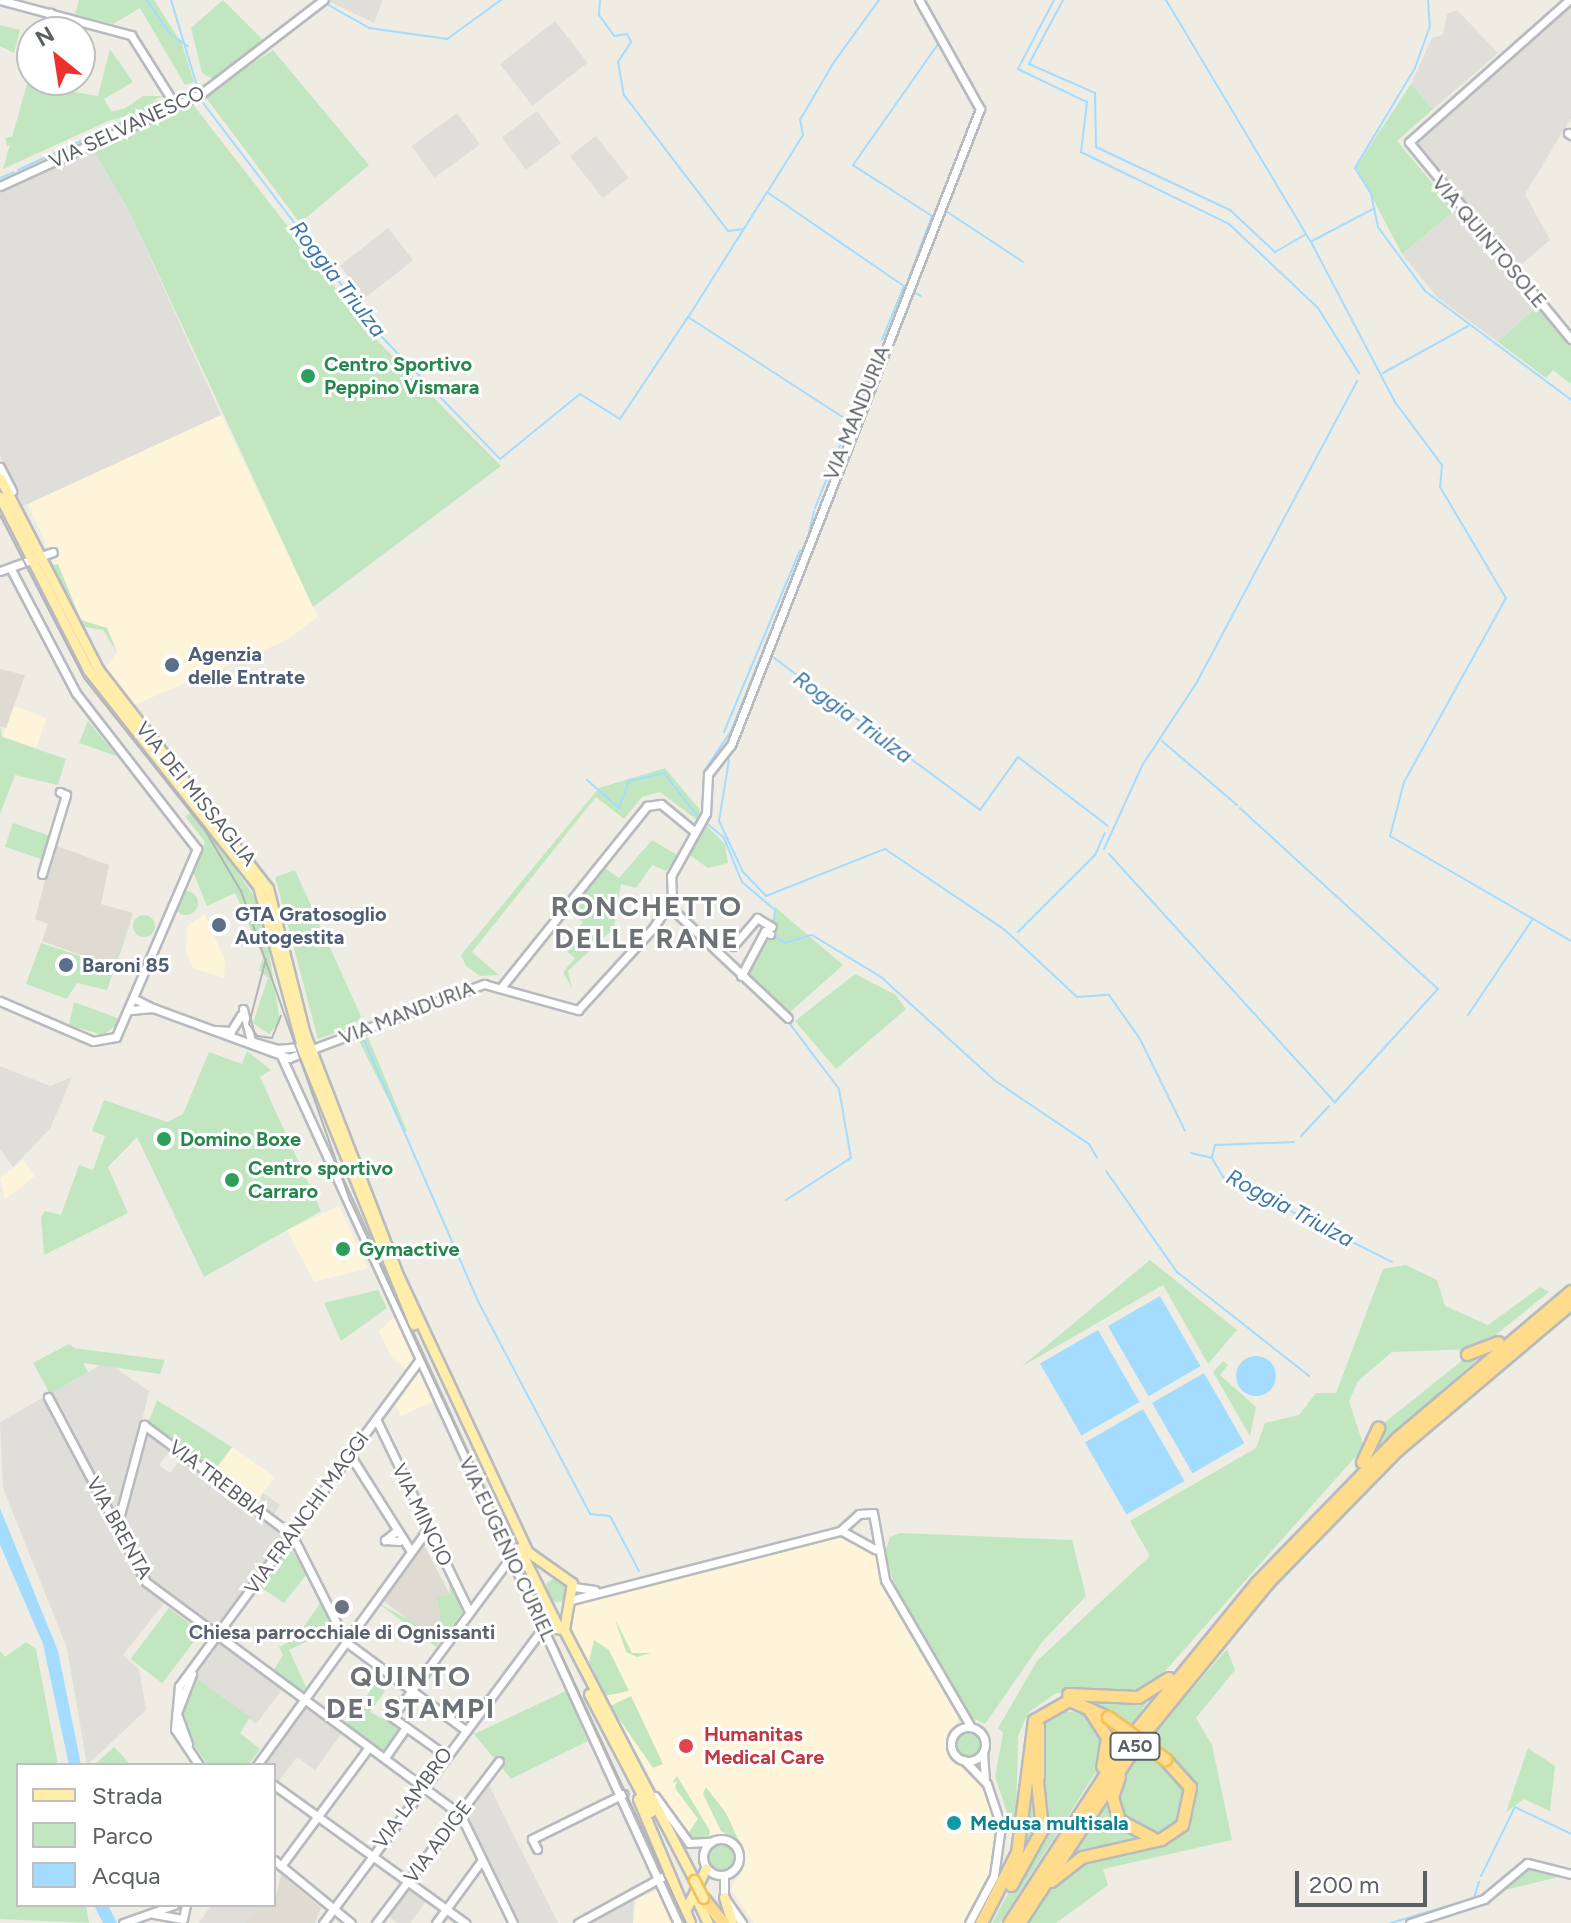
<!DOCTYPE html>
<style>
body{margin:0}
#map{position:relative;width:1571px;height:1923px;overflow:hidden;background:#efece4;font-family:Figtree,sans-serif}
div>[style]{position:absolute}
.commercial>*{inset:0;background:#fef4da;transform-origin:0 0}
.industrial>*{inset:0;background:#e0ded8;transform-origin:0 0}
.education>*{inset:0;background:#dfdbd2}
.green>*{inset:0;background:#c2e7c0;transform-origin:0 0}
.round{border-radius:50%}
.water>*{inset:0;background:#a4dcff;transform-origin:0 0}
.stream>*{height:2px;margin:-1px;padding:0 1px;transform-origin:1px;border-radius:1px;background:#a4dcff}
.roads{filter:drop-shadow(2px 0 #b7babe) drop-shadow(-2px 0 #b7babe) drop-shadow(0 2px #b7babe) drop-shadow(0 -2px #b7babe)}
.minor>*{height:7px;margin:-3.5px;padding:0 3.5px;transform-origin:3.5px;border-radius:3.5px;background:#fff}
.minor>.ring{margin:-3.5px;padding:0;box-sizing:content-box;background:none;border:7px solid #fff;border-radius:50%}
.major>*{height:9px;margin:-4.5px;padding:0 4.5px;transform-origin:4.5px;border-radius:4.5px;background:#ffeda9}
.highway>*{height:11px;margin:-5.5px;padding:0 5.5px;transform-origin:5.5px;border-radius:5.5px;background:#ffdc8b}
.tram>*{height:2px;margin:-1px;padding:0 1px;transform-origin:1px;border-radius:1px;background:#b3b4b5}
.bridges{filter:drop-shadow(2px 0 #f4c058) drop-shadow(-2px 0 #f4c058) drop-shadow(0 2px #f4c058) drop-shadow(0 -2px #f4c058)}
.major-bridge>*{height:9px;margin:-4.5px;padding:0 4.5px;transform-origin:4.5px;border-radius:4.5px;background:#ffeda9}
.highway-bridge>*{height:11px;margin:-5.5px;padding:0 5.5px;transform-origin:5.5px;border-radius:5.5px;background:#ffdc8b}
.dots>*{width:22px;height:22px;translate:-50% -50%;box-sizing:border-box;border:4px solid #fff;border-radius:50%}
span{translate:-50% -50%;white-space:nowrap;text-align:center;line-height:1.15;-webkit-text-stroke:6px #fff;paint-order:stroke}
.shield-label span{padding:2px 6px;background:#fff;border:2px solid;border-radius:6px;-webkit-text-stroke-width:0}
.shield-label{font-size:18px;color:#5c6065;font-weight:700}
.street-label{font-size:20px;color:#5c6065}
.leisure-label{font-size:20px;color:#27864d;font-weight:700}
.left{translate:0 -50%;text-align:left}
.service-label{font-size:20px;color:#4e5e75;font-weight:700}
.worship-label{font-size:20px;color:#5b616d;font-weight:700}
.health-label{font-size:20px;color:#be3a42;font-weight:700}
.culture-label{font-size:20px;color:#0d838f;font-weight:700}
.water-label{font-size:22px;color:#3c77aa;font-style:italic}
.district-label{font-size:28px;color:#6d7277;font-weight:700;letter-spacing:2px}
.legend{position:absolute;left:16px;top:1763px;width:260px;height:144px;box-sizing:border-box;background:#fff;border:2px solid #bebfc1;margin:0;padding:10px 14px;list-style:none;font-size:24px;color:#5c6065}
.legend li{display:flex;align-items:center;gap:16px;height:40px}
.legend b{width:40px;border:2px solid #bebfc1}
.north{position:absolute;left:16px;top:16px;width:80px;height:80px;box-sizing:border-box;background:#fff;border:2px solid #bebfc1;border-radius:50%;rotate:330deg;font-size:22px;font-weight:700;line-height:32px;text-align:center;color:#5c6065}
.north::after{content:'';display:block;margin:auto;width:28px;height:36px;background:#ec322d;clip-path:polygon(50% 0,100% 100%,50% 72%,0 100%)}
.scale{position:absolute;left:1295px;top:1871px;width:132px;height:36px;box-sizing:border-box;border:4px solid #5c6065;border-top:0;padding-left:10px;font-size:24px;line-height:28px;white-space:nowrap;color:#5c6065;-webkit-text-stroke:6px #fff;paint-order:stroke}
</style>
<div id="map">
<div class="commercial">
<div style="clip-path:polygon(221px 415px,318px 617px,285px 641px,134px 705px,106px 667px,118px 651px,107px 628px,81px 621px,28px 504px)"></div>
<div style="left:14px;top:706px;width:35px;height:32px;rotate:20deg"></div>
<div style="clip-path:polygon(204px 914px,225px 960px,224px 978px,193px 968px,186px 952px,187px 926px)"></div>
<div style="clip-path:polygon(23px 1160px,35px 1176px,5px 1199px,0 1178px)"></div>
<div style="clip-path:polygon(339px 1206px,368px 1268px,314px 1282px,287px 1230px)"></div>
<div style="clip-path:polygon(396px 1315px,437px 1400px,401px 1416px,392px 1397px,410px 1372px,392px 1358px,379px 1331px)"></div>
<div style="left:232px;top:1447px;width:52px;height:35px;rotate:35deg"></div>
<div style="clip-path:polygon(850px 1535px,873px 1550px,921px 1651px,932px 1652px,947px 1678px,939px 1683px,958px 1716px,948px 1751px,977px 1773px,992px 1803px,995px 1870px,966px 1923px,754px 1923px,731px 1890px,745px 1861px,742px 1847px,724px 1834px,707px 1842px,680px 1832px,568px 1628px,573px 1602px,582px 1598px)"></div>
<div style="clip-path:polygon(667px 1887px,678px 1923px,633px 1923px,637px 1898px)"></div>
</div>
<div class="industrial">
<div style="clip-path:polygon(326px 0,383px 0,374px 23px)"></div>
<div style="clip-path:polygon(1571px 0,1571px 118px,1525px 194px,1550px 240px,1515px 270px,1411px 142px)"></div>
<div style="clip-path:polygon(1457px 10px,1498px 53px,1433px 109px,1411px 84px,1432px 38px,1443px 35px,1447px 14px)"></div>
<div style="left:555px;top:21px;width:53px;height:70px;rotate:52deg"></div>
<div style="left:537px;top:111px;width:40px;height:44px;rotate:53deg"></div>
<div style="left:457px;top:113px;width:39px;height:56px;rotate:54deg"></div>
<div style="left:596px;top:136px;width:53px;height:33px;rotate:52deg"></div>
<div style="clip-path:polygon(92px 148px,128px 209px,221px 415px,23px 506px,0 455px,0 192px)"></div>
<div style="clip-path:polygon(1455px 210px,1536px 311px,1498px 342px,1437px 297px,1402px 254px)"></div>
<div style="left:388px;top:228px;width:41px;height:61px;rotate:52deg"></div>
<div style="clip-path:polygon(0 1066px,50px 1086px,72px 1077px,50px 1129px,13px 1167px,0 1149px)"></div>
<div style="clip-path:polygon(106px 1362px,149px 1391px,117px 1526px,146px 1582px,168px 1598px,123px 1655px,139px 1669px,146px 1710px,87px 1765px,67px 1648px,3px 1488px,0 1422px)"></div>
<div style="clip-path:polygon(150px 1432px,172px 1448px,159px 1465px,170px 1473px,183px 1457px,288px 1533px,219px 1628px,150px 1581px,119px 1526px)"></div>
<div style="left:263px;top:1493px;width:21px;height:17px;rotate:35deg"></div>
<div style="left:218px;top:1640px;width:81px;height:44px;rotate:37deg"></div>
<div style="clip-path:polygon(305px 1700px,345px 1729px,315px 1770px,297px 1757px,275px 1786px,274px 1765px,257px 1765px)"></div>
<div style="clip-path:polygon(486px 1779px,511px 1830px,558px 1923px,513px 1923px,460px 1814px)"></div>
<div style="clip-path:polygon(408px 1882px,429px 1897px,410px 1923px,397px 1923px,388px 1916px)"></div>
<div style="clip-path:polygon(634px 1892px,633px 1923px,578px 1923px)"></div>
<div style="clip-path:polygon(211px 1905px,258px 1905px,245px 1923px,199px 1923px)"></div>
</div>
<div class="education">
<div style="clip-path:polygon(0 669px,25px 675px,6px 728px,0 726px)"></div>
<div style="clip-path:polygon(54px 845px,109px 865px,101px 904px,133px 913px,114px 967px,42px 941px,48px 924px,35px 919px)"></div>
<div style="clip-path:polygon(422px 1541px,450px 1595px,437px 1598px,440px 1621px,425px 1632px,381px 1599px)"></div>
<div style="clip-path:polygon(281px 1874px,321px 1908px,315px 1923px,245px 1923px,258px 1905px,274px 1905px)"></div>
</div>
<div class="green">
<div style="clip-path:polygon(79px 0,154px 0,182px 44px,194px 82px,185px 85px,140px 8px,113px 24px,75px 14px)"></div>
<div style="clip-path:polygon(223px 0,266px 43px,215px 80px,202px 73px,191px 28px)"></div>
<div style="clip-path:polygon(0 25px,20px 30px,14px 53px,0 46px)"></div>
<div style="clip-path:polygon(110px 49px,133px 82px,104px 99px,114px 116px,143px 96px,163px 96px,3px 169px,27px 84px,98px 96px)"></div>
<div style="clip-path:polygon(273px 50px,369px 165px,300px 223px,204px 95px)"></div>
<div style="clip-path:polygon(1411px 84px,1433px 109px,1397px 141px,1455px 210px,1402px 254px,1356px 167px)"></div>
<div style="left:166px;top:98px;width:8px;height:166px;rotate:76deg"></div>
<div style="clip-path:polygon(191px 102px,373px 336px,501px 466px,313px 607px,128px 209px,92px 148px)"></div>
<div style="clip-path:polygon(1538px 306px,1571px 342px,1571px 384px,1553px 370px,1546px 378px,1498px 342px)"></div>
<div style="clip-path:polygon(58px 564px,81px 620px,107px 628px,117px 653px,103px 630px,80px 626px,49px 566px)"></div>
<div style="clip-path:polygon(88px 721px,116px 755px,116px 756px,79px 743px)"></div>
<div style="clip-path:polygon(0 726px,2px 737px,66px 759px,58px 785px,15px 775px,0 814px)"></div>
<div style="clip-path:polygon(665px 768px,700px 810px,697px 820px,660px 792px,642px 797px,624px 819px,596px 797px,472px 952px,499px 975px,480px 976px,466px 966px,461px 955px,599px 788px)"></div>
<div style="clip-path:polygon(194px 811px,262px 907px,280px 1022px,269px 1034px,253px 1023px,268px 978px,259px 970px,263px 958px,244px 913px,235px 893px,207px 906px,193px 872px,205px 842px,185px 816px)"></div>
<div style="left:13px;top:823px;width:39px;height:25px;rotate:19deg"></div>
<div style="clip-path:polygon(704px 823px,725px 844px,728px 863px,708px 868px,687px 853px)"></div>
<div style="clip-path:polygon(652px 840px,679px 856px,666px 871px,652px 865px,636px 888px,621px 884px,614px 928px,568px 971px,572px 988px,563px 972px,575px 958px,563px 948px,583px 922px,569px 912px,605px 868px,619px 878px)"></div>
<div style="clip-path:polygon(295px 870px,364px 1023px,318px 1039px,275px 877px)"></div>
<div class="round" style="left:174px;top:891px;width:24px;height:24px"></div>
<div style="clip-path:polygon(775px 907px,843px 965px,789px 1013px,744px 975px,768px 940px)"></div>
<div style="clip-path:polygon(134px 913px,107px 990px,77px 983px,67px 999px,26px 984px,41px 943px,113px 967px)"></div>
<div class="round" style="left:133px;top:915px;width:22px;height:22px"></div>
<div style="clip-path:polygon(855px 974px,896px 995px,906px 1009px,836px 1069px,795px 1021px)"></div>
<div style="clip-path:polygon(74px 1002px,120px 1019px,117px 1025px,103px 1035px,69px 1025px)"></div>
<div style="clip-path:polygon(368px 1037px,407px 1131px,405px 1132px,359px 1041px)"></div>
<div style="clip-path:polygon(247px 1051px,271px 1070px,260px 1077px,321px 1211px,204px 1277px,137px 1137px,108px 1167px,128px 1213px,44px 1255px,41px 1217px,45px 1211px,61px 1215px,79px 1165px,93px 1170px,105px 1136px,92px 1131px,104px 1100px,167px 1122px,183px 1114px,209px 1052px,242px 1064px)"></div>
<div style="clip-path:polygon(1150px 1260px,1237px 1330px,1208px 1364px,1163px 1285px,1021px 1367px)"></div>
<div style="clip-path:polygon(1406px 1265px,1437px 1280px,1445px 1306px,1488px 1325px,1540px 1287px,1549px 1292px,1478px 1349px,1392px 1352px,1358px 1381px,1349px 1401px,1364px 1447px,1150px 1688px,1056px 1693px,1028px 1713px,1018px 1736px,1016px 1822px,1010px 1821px,995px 1777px,1003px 1733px,998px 1728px,1037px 1661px,1150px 1556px,1130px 1521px,1256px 1448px,1265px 1423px,1299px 1415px,1316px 1393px,1336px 1393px,1383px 1269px)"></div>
<div style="clip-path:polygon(378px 1290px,387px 1308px,341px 1341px,324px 1303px)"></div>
<div style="clip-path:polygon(69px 1344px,74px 1348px,165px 1360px,160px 1374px,83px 1363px,88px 1372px,50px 1394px,33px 1363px)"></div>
<div style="clip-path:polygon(1480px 1354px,1481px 1356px,1379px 1446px,1384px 1423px,1464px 1359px)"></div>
<div style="clip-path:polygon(1223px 1361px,1228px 1365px,1220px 1375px,1256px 1407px,1250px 1436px,1213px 1372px)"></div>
<div style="clip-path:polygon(157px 1400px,232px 1447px,213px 1472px,148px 1424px)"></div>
<div style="clip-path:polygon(900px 1533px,1072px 1540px,1086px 1596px,1042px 1642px,985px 1724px,963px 1713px,905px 1610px,884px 1556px,890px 1537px)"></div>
<div style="clip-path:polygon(289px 1546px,307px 1574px,284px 1603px,260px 1587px)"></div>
<div class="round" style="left:545px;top:1578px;width:24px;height:24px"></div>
<div style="clip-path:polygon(449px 1580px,464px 1610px,436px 1647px,378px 1603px,430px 1631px,440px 1621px,437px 1597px,450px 1595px)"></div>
<div style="clip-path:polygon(321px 1602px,339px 1637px,325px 1633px,289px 1650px,306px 1687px,302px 1693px,273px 1671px,283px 1655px,279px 1647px,295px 1639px)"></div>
<div style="left:169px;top:1608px;width:40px;height:64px;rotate:37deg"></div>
<div style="clip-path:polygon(615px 1619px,632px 1653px,651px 1653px,637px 1657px,626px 1652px)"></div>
<div style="clip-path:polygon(594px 1640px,609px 1650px,629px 1691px,605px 1696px,589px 1661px)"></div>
<div style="clip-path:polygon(26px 1642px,36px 1649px,58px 1765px,18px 1765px,18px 1905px,86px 1905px,89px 1923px,0 1919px,0 1651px,5px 1657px)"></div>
<div style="clip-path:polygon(1227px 1649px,1235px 1670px,1196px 1718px,1212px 1745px,1232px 1840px,1103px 1869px,1108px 1885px,1056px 1923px,1028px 1923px,1053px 1881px,1076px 1862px,1151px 1843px,1188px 1822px,1192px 1781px,1148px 1740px)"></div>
<div style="clip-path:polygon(196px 1678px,250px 1717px,240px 1733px,260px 1749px,248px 1765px,208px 1765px,187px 1735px,181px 1710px)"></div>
<div style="clip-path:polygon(375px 1684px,385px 1691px,370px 1712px,402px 1728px,385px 1752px,346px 1724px)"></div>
<div style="clip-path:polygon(566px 1691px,588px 1741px,511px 1779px,474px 1734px)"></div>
<div style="clip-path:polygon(1155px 1691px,1130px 1727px,1084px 1696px)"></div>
<div style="clip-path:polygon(631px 1696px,663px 1764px,653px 1768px,610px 1706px)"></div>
<div style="clip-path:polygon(1082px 1711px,1103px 1729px,1103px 1761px,1000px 1923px,992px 1923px,1047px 1822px,1040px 1727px,1057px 1712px)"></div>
<div class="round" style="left:955px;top:1731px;width:26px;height:26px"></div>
<div style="clip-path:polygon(114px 1747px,131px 1765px,94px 1765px)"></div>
<div style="clip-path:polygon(1142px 1748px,1185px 1788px,1179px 1820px,1157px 1833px,1123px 1821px,1115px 1792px)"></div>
<div style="clip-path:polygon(1528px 1748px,1555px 1766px,1550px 1811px,1524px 1799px,1506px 1812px)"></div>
<div style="clip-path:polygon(677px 1776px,710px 1831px,708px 1841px,696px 1844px,686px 1836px,698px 1819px,675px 1788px,677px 1781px,672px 1783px)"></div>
<div style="clip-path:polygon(1031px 1785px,1040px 1804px,1029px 1844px,1022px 1841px)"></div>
<div style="clip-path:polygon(706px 1787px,726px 1813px,740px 1843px,721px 1831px,703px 1794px)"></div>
<div style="clip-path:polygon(1105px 1798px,1140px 1840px,1063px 1864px)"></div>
<div class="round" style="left:708px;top:1845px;width:26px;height:26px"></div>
<div style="clip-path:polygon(1532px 1864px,1567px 1875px,1493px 1893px,1520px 1869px)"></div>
</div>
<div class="water">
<div style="left:1160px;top:1296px;width:81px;height:60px;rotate:60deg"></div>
<div style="left:1098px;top:1330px;width:83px;height:67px;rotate:60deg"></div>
<div class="round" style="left:1236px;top:1356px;width:40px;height:40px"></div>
<div style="left:1204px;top:1373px;width:81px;height:60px;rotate:60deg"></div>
<div style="left:1143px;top:1409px;width:83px;height:67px;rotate:60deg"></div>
<div style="clip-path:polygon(0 1508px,58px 1651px,81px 1765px,69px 1765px,43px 1644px,0 1545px)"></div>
<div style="clip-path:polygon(94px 1905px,108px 1905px,117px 1923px,103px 1923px)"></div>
</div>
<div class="stream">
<div style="left:147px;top:0;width:42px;rotate:55.6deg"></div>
<div style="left:171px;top:35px;width:20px;rotate:33deg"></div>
<div style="left:171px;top:0;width:90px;rotate:73.2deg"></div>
<div style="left:197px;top:86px;width:24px;rotate:145deg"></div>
<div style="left:600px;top:0;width:15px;rotate:94deg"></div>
<div style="left:599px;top:15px;width:26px;rotate:54deg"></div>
<div style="left:614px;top:36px;width:13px;rotate:-9deg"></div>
<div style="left:627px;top:34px;width:9px;rotate:63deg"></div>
<div style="left:631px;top:42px;width:24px;rotate:123deg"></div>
<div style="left:618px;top:62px;width:34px;rotate:80deg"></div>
<div style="left:624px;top:95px;width:171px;rotate:52.6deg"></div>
<div style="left:728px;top:231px;width:15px;rotate:-8deg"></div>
<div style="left:1054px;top:0;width:78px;rotate:117.6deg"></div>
<div style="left:1018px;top:69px;width:76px;rotate:25.6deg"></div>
<div style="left:1087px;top:102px;width:50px;rotate:96.8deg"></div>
<div style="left:1081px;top:152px;width:165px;rotate:25.9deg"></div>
<div style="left:1229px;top:224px;width:122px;rotate:43.3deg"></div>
<div style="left:1318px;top:308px;width:77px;rotate:57.8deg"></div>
<div style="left:1063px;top:0;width:72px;rotate:118deg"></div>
<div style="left:1029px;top:64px;width:72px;rotate:23.7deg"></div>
<div style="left:1095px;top:93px;width:54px;rotate:88.9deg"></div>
<div style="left:1096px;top:147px;width:148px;rotate:25.2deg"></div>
<div style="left:1230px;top:210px;width:62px;rotate:43deg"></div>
<div style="left:1275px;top:252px;width:34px;rotate:-30deg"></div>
<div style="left:1166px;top:0;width:282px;rotate:59.1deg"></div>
<div style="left:1311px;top:242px;width:181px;rotate:62.3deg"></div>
<div style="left:1395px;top:402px;width:79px;rotate:53.3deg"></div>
<div style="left:1442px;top:465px;width:22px;rotate:95deg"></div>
<div style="left:1440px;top:487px;width:129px;rotate:59.3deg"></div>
<div style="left:1506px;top:598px;width:210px;rotate:119deg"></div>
<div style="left:1404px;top:782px;width:56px;rotate:104.5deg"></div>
<div style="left:1390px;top:836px;width:209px;rotate:30.1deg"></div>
<div style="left:1428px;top:0;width:26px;rotate:86deg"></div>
<div style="left:1430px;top:26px;width:45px;rotate:109.7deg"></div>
<div style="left:1415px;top:68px;width:117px;rotate:121deg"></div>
<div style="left:1355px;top:168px;width:31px;rotate:58deg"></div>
<div style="left:1371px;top:194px;width:34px;rotate:78deg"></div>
<div style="left:1378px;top:227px;width:79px;rotate:53.7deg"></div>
<div style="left:1425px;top:291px;width:182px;rotate:36.7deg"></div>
<div style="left:325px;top:3px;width:51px;rotate:29.6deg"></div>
<div style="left:369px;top:28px;width:79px;rotate:8deg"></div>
<div style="left:447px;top:39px;width:67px;rotate:-35.8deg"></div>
<div style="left:175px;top:97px;width:23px;rotate:-25deg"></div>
<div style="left:200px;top:99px;width:294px;rotate:52.7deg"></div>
<div style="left:378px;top:333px;width:175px;rotate:45.9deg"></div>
<div style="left:500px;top:459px;width:103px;rotate:-39.1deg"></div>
<div style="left:580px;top:394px;width:47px;rotate:32deg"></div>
<div style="left:620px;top:419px;width:123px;rotate:-56.3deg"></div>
<div style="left:688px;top:317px;width:193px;rotate:32.9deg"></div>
<div style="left:18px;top:170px;width:164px;rotate:-24.8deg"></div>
<div style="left:19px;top:173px;width:164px;rotate:-24.8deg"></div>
<div style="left:0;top:178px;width:15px;rotate:-23deg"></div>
<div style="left:0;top:182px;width:17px;rotate:-25deg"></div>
<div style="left:768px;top:191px;width:66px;rotate:-58deg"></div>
<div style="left:803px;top:135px;width:15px;rotate:-101deg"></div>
<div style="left:800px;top:120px;width:67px;rotate:-59.6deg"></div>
<div style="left:834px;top:62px;width:77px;rotate:-54deg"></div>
<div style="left:943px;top:209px;width:96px;rotate:33.5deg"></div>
<div style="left:1312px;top:241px;width:69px;rotate:-27.7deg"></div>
<div style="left:908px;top:280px;width:68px;rotate:-69.4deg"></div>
<div style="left:932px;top:216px;width:94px;rotate:-147.2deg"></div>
<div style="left:853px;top:165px;width:151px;rotate:-54.9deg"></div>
<div style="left:912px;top:291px;width:10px;rotate:29deg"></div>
<div style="left:689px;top:316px;width:146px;rotate:-57.8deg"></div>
<div style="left:767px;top:192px;width:166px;rotate:34.5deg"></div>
<div style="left:904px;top:286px;width:58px;rotate:112.2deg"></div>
<div style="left:1383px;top:373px;width:97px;rotate:-28.9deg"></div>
<div style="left:815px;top:508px;width:167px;rotate:-68.2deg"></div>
<div style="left:804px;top:555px;width:45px;rotate:-77.2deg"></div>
<div style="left:796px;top:589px;width:57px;rotate:-68.4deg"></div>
<div style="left:770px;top:655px;width:261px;rotate:36.4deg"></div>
<div style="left:980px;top:810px;width:65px;rotate:-54.4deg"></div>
<div style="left:1018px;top:757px;width:113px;rotate:37.5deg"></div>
<div style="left:724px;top:732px;width:197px;rotate:-67.3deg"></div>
<div style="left:1162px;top:741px;width:99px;rotate:40.5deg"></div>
<div style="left:729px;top:760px;width:62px;rotate:99.3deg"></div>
<div style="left:719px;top:821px;width:56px;rotate:64.8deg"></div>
<div style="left:743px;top:872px;width:33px;rotate:46deg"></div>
<div style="left:766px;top:896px;width:128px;rotate:-21.6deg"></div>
<div style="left:885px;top:849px;width:145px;rotate:34deg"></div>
<div style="left:1005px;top:930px;width:98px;rotate:42.9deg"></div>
<div style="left:1077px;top:997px;width:32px;rotate:-4deg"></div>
<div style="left:1109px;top:995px;width:54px;rotate:54.8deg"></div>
<div style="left:1140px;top:1039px;width:102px;rotate:63.9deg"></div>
<div style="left:587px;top:780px;width:43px;rotate:41.2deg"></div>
<div style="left:619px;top:808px;width:29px;rotate:-70deg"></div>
<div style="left:629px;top:781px;width:36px;rotate:-13deg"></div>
<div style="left:664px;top:773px;width:57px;rotate:52.1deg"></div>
<div style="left:704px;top:802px;width:32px;rotate:-88deg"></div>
<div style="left:705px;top:770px;width:47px;rotate:-56.3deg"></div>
<div style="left:731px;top:731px;width:156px;rotate:-68.2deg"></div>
<div style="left:704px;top:821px;width:26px;rotate:40deg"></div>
<div style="left:724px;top:838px;width:48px;rotate:67.8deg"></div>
<div style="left:742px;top:882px;width:43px;rotate:40.3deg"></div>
<div style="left:775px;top:910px;width:15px;rotate:94deg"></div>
<div style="left:1104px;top:849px;width:94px;rotate:-65.4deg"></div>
<div style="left:1143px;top:764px;width:98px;rotate:-56.6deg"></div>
<div style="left:1197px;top:682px;width:341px;rotate:-62deg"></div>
<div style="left:1109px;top:854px;width:336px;rotate:47.7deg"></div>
<div style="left:1335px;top:1102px;width:153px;rotate:-47.7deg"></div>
<div style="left:1438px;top:989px;width:268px;rotate:-137.6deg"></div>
<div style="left:1018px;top:932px;width:109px;rotate:-45deg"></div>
<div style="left:1095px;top:855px;width:24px;rotate:-66deg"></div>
<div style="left:773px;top:935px;width:14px;rotate:34deg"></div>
<div style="left:785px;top:943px;width:28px;rotate:-17deg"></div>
<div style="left:812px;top:935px;width:81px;rotate:31.3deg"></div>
<div style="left:881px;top:977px;width:153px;rotate:42.3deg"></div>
<div style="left:994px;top:1080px;width:115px;rotate:34deg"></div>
<div style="left:1089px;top:1144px;width:16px;rotate:60deg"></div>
<div style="left:1468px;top:1015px;width:115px;rotate:-56deg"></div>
<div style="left:364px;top:1040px;width:289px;rotate:66.4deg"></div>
<div style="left:480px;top:1305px;width:236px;rotate:62.2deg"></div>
<div style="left:590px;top:1514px;width:20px;rotate:6deg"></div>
<div style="left:610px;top:1516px;width:62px;rotate:62.2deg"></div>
<div style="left:1301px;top:1136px;width:41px;rotate:-47deg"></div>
<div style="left:1191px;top:1153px;width:22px;rotate:13deg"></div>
<div style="left:1212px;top:1158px;width:22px;rotate:60deg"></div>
<div style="left:1223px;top:1177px;width:189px;rotate:26.7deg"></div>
<div style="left:1212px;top:1157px;width:12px;rotate:-76deg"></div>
<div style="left:1215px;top:1145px;width:79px;rotate:-2.2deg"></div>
<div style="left:1106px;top:1171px;width:123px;rotate:54.9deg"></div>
<div style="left:1177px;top:1272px;width:168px;rotate:38.2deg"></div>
<div style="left:786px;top:1200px;width:77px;rotate:-32.9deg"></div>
<div style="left:851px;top:1158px;width:70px;rotate:-99.9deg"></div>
<div style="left:839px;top:1089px;width:86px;rotate:-127deg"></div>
<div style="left:1481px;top:1876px;width:77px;rotate:-63.8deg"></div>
<div style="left:1515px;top:1807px;width:62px;rotate:25.7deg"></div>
<div style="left:1391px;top:1923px;width:87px;rotate:-16.8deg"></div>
<div style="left:1474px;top:1898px;width:17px;rotate:-73deg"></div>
</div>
<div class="roads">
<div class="minor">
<div style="left:0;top:0;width:136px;rotate:15deg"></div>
<div style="left:131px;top:35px;width:83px;rotate:57.8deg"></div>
<div style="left:1569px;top:0;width:214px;rotate:138.4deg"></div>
<div style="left:1409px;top:142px;width:255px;rotate:50.6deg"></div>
<div style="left:45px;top:32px;width:20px;rotate:-75deg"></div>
<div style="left:1568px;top:133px;width:4px;rotate:34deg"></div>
<div style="left:0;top:186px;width:222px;rotate:-24.7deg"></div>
<div style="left:202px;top:93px;width:153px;rotate:-37.5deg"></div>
<div style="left:0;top:467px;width:27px;rotate:63deg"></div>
<div style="left:0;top:571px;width:56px;rotate:-19.7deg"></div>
<div style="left:42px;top:874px;width:83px;rotate:-73.1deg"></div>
<div style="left:66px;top:795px;width:7px;rotate:-153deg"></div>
<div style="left:669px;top:906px;width:163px;rotate:43.3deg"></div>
<div style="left:733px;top:946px;width:37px;rotate:-49deg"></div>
<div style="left:757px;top:918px;width:17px;rotate:31deg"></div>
<div style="left:741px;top:976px;width:51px;rotate:-61.9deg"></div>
<div style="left:765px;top:931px;width:6px;rotate:31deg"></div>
<div style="left:503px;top:985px;width:230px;rotate:-51.2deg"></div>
<div style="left:647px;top:806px;width:14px;rotate:-8deg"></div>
<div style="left:661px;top:804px;width:43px;rotate:39.3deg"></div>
<div style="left:135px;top:999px;width:20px;rotate:27deg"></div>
<div style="left:0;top:1001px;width:101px;rotate:23.3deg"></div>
<div style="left:93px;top:1041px;width:23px;rotate:-10deg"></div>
<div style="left:116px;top:1037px;width:205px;rotate:-66.7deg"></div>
<div style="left:197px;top:849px;width:197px;rotate:-127.8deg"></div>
<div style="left:76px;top:693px;width:138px;rotate:-117.7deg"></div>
<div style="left:243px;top:1009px;width:33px;rotate:76deg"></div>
<div style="left:251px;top:1041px;width:28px;rotate:17deg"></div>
<div style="left:278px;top:1049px;width:25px;rotate:-5deg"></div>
<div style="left:131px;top:1010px;width:22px;rotate:-5deg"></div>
<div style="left:153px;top:1008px;width:145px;rotate:20.2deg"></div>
<div style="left:289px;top:1058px;width:209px;rotate:-20.8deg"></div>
<div style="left:484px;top:984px;width:98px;rotate:15.5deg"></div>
<div style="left:578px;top:1010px;width:111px;rotate:-47.6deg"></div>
<div style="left:653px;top:928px;width:34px;rotate:-56deg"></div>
<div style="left:672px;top:900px;width:24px;rotate:-92deg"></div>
<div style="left:671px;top:876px;width:72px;rotate:-60.9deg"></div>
<div style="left:706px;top:813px;width:39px;rotate:-87deg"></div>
<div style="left:708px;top:774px;width:37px;rotate:-52deg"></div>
<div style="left:731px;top:745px;width:683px;rotate:-68.62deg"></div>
<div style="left:980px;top:109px;width:125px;rotate:-119.2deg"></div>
<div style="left:216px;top:1030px;width:15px;rotate:4deg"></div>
<div style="left:231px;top:1031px;width:19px;rotate:-58deg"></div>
<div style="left:278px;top:1049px;width:961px;rotate:65.41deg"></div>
<div style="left:48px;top:1397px;width:209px;rotate:62.1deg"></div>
<div style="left:146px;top:1582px;width:390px;rotate:36.5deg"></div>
<div style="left:460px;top:1814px;width:121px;rotate:64.1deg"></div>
<div style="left:376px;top:1419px;width:213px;rotate:64.2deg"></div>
<div style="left:350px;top:1455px;width:114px;rotate:57.6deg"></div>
<div style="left:117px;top:1526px;width:105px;rotate:-75deg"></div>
<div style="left:144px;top:1425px;width:184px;rotate:36.6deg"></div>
<div style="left:292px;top:1535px;width:120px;rotate:63.2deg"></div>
<div style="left:346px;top:1642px;width:147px;rotate:36.4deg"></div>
<div style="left:842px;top:1531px;width:38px;rotate:29deg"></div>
<div style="left:395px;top:1532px;width:13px;rotate:141deg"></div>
<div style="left:385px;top:1540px;width:14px;rotate:4deg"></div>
<div style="left:574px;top:1587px;width:21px;rotate:8deg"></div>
<div style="left:571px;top:1600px;width:278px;rotate:-14.4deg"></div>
<div style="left:840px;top:1531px;width:25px;rotate:-42deg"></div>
<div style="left:859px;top:1514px;width:14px;rotate:-4deg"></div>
<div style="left:873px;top:1513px;width:68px;rotate:79.8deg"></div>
<div style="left:885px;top:1580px;width:170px;rotate:59.7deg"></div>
<div class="ring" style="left:951px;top:1727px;width:27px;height:27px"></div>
<div style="left:188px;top:1744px;width:33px;rotate:-110deg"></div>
<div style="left:177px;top:1713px;width:42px;rotate:-69deg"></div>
<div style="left:983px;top:1752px;width:26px;rotate:86deg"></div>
<div style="left:445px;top:1755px;width:65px;rotate:-144.4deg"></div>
<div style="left:392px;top:1717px;width:199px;rotate:-53.4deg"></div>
<div style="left:386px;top:1756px;width:35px;rotate:-55deg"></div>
<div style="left:964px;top:1760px;width:33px;rotate:46deg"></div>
<div style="left:987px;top:1784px;width:44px;rotate:71.6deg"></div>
<div style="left:1001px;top:1826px;width:50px;rotate:98deg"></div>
<div style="left:994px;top:1876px;width:53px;rotate:118deg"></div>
<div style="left:199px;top:1765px;width:43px;rotate:-123.7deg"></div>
<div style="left:175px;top:1729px;width:43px;rotate:-84.7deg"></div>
<div style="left:179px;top:1686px;width:403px;rotate:-53.6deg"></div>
<div style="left:257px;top:1765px;width:291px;rotate:-54.1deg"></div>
<div style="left:274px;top:1785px;width:236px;rotate:35.8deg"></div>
<div style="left:655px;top:1796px;width:58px;rotate:54.1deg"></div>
<div style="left:689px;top:1843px;width:22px;rotate:-3deg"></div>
<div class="ring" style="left:703px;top:1839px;width:29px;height:29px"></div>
<div style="left:537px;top:1849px;width:11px;rotate:-117deg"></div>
<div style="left:532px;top:1839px;width:102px;rotate:-26.3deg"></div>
<div style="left:274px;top:1860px;width:99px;rotate:39.3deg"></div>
<div style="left:281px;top:1866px;width:148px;rotate:-53.5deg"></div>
<div style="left:724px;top:1875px;width:22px;rotate:90deg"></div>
<div style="left:724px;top:1897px;width:32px;rotate:55deg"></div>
<div style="left:154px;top:1914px;width:29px;rotate:10deg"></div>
<div style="left:183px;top:1919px;width:14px;rotate:-78deg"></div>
<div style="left:123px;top:1923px;width:54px;rotate:-19.4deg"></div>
<div style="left:323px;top:1923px;width:370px;rotate:-53.3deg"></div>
<div style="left:376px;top:1923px;width:203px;rotate:-52.8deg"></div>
<div style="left:436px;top:1923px;width:78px;rotate:-53.9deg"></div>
<div style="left:578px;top:1923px;width:96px;rotate:-28.7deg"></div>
<div style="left:1410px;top:1923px;width:78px;rotate:-18deg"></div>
<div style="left:1484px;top:1899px;width:56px;rotate:-39.9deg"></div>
<div style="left:1527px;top:1863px;width:45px;rotate:14deg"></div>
</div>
<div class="major">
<div style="left:0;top:478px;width:215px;rotate:62.8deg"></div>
<div style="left:98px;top:669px;width:277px;rotate:52.2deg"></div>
<div style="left:268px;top:888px;width:151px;rotate:75.8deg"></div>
<div style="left:305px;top:1034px;width:261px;rotate:68.9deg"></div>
<div style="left:399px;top:1277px;width:304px;rotate:64.9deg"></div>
<div style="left:528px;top:1552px;width:54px;rotate:35.2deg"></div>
<div style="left:572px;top:1583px;width:48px;rotate:99.7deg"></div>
<div style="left:564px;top:1630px;width:282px;rotate:62.5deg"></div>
<div style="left:0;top:497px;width:194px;rotate:63deg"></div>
<div style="left:88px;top:670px;width:275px;rotate:51.8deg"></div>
<div style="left:258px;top:886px;width:174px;rotate:74.7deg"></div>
<div style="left:304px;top:1054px;width:292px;rotate:67.9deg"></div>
<div style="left:519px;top:1548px;width:90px;rotate:63.7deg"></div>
<div style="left:589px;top:1694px;width:133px;rotate:62.3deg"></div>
<div style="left:638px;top:1799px;width:134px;rotate:67.2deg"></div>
<div style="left:724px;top:1897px;width:27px;rotate:73deg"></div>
<div style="left:698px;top:1902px;width:23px;rotate:65deg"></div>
<div style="left:687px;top:1907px;width:43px;rotate:-64deg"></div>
</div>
<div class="highway">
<div style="left:1467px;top:1354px;width:33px;rotate:-21deg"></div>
<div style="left:1362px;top:1462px;width:38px;rotate:-65deg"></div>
<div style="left:1068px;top:1694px;width:70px;rotate:2.5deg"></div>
<div style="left:1138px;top:1697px;width:36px;rotate:-32deg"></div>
<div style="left:1090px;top:1711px;width:31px;rotate:57deg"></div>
<div style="left:1107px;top:1737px;width:30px;rotate:99deg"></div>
<div style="left:1119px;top:1776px;width:22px;rotate:108deg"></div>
<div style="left:1112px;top:1797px;width:24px;rotate:73deg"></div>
<div style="left:1119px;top:1820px;width:38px;rotate:28deg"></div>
<div style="left:1038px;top:1777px;width:51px;rotate:-90deg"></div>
<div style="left:1051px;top:1881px;width:39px;rotate:-38deg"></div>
<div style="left:1082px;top:1857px;width:81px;rotate:-12.8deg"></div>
<div style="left:1161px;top:1839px;width:25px;rotate:-34deg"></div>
<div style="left:1182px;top:1825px;width:39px;rotate:-78deg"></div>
<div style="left:1190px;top:1787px;width:38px;rotate:-132deg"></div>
<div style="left:1011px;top:1885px;width:64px;rotate:-61deg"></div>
<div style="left:1042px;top:1829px;width:58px;rotate:-95.9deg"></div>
<div style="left:703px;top:1898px;width:32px;rotate:51deg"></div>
<div style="left:981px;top:1923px;width:80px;rotate:-63.1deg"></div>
<div style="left:1017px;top:1852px;width:133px;rotate:-82.7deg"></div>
<div style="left:1034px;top:1720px;width:40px;rotate:-29.7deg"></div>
<div style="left:1069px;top:1700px;width:43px;rotate:23.6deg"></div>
<div style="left:1009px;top:1923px;width:216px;rotate:-57.1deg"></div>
<div style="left:1126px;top:1742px;width:205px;rotate:-50.7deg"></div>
<div style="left:1256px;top:1583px;width:202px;rotate:-45.8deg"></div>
<div style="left:1397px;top:1438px;width:228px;rotate:-40.2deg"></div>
<div style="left:1019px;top:1923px;width:224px;rotate:-56.7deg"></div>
<div style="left:1142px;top:1736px;width:199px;rotate:-50.7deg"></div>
<div style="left:1268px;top:1582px;width:185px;rotate:-45.7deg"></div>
<div style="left:1397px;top:1450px;width:228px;rotate:-40.2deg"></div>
</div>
</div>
<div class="tram">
<div style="left:0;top:515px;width:183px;rotate:62.7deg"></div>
<div style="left:84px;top:678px;width:194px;rotate:51.5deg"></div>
<div style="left:205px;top:830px;width:71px;rotate:59.5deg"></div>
<div style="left:241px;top:891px;width:328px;rotate:70.6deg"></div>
<div style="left:350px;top:1200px;width:797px;rotate:65.07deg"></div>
<div style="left:266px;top:959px;width:67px;rotate:104.7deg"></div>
<div style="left:249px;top:1024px;width:14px;rotate:56deg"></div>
<div style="left:257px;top:1036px;width:15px;rotate:8deg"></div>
<div style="left:272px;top:1038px;width:24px;rotate:-68deg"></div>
</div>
<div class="bridges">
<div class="major-bridge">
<div style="left:694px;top:1880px;width:20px;rotate:63deg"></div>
</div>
<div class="highway-bridge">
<div style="left:1108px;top:1717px;width:71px;rotate:36.4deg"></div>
</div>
</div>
<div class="dots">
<div style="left:308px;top:376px;background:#2e9e5b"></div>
<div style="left:172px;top:665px;background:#5c6f8a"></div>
<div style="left:219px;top:925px;background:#5c6f8a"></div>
<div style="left:66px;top:965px;background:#5c6f8a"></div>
<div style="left:164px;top:1139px;background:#2e9e5b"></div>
<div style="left:232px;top:1180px;background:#2e9e5b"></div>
<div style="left:343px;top:1249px;background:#2e9e5b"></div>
<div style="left:342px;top:1607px;background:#6b7280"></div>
<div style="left:686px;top:1746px;background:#e0444e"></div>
<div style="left:954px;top:1823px;background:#0f9aa8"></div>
</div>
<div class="shield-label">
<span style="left:1135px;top:1746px">A50</span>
</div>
<div class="street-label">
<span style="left:127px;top:127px;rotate:-25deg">VIA SELVANESCO</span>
<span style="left:1489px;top:242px;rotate:50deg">VIA QUINTOSOLE</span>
<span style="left:857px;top:413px;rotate:-68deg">VIA MANDURIA</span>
<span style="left:196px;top:794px;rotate:51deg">VIA DEI MISSAGLIA</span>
<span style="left:407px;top:1013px;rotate:-21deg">VIA MANDURIA</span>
<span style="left:218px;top:1480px;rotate:37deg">VIA TREBBIA</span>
<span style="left:307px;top:1513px;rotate:-54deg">VIA FRANCHI MAGGI</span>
<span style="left:422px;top:1515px;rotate:64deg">VIA MINCIO</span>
<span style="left:119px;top:1528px;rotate:61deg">VIA BRENTA</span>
<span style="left:507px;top:1549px;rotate:65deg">VIA EUGENIO CURIEL</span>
<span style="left:413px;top:1798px;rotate:-54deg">VIA LAMBRO</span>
<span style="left:438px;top:1842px;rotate:-53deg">VIA ADIGE</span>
</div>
<div class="leisure-label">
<span class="left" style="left:324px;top:376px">Centro Sportivo<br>Peppino Vismara</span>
<span class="left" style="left:180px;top:1139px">Domino Boxe</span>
<span class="left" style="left:248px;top:1180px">Centro sportivo<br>Carraro</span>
<span class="left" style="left:359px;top:1249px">Gymactive</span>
</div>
<div class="service-label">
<span class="left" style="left:188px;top:666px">Agenzia<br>delle Entrate</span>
<span class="left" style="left:235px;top:926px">GTA Gratosoglio<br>Autogestita</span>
<span class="left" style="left:82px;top:965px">Baroni 85</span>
</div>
<div class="worship-label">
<span style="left:342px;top:1632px">Chiesa parrocchiale di Ognissanti</span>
</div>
<div class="health-label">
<span class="left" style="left:704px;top:1746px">Humanitas<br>Medical Care</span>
</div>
<div class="culture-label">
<span class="left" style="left:970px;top:1823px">Medusa multisala</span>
</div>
<div class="water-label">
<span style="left:338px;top:279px;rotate:52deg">Roggia Triulza</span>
<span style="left:853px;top:717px;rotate:36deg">Roggia Triulza</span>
<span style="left:1290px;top:1208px;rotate:28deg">Roggia Triulza</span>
</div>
<div class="district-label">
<span style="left:647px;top:922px">RONCHETTO<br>DELLE RANE</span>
<span style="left:411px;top:1692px">QUINTO<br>DE' STAMPI</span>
</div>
<ul class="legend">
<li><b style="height:10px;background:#ffeda9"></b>Strada</li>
<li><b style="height:22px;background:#c2e7c0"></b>Parco</li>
<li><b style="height:22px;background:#a4dcff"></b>Acqua</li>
</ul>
<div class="north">N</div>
<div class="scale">200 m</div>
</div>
